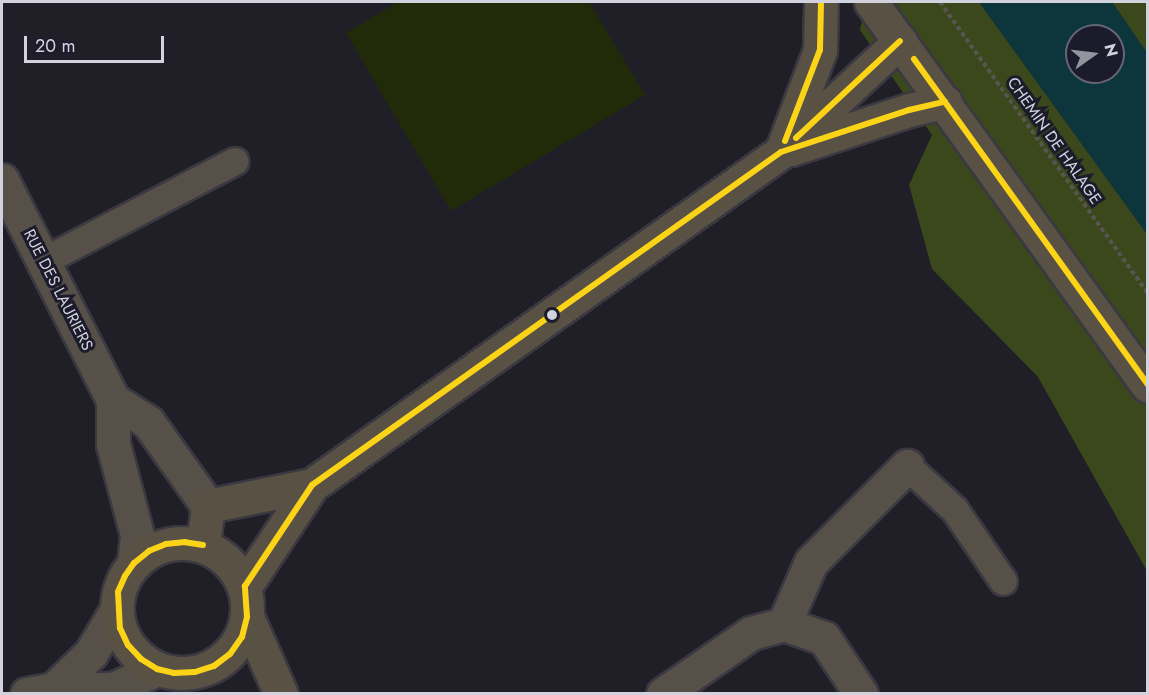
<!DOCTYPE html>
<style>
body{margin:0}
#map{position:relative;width:1149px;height:695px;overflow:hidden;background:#201f28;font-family:Jost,sans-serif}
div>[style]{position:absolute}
.green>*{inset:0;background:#212b09}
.forest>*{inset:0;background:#3a481b}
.water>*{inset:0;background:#0d353c}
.path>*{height:4px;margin-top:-2px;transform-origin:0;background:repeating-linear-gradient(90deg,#585450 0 4.5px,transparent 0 7.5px)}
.roads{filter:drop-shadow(2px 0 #3a3941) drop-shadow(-2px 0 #3a3941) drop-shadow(0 2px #3a3941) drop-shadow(0 -2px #3a3941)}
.lane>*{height:27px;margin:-13.5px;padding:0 13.5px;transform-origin:13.5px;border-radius:13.5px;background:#575049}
.street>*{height:33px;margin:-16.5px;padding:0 16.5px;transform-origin:16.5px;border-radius:16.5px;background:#575049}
.secondary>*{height:33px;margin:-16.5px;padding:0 16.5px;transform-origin:16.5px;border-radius:16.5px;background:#585144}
.secondary>.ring{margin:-16.5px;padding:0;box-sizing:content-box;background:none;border:33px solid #585144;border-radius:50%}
.bus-1>*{height:6px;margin:-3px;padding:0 3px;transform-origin:3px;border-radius:3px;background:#fbd317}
.dots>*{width:16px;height:16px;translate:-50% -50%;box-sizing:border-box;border:3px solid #1c1b2c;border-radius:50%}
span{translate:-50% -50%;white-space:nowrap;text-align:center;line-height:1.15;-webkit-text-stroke:6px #1c1b2c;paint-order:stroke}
.street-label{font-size:16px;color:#d3d3df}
.frame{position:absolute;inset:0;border:3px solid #d3d3df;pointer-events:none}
.north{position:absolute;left:1065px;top:24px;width:60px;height:60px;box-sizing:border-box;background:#1c1b2c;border:2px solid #656574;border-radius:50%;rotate:76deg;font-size:16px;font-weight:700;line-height:24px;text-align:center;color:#d3d3df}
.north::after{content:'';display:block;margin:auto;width:21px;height:27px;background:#94949f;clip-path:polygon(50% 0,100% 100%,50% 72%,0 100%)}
.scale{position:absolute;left:24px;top:36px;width:140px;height:27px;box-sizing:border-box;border:3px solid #d3d3df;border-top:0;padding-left:8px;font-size:18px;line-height:21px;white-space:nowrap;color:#d3d3df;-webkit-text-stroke:4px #1c1b2c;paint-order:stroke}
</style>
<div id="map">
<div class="green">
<div style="clip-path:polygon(398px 2px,589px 2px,645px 95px,451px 211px,346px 33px)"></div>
</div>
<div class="forest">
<div style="clip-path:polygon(866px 2px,979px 2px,1147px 234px,1147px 571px,1038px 377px,932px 269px,909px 185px,932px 135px,860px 30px)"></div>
<div style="clip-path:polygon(1112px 2px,1147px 2px,1147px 53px)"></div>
</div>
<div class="water">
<div style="clip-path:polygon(evenodd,979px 2px,1112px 2px,1147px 53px,1147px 234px,979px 2px,1077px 36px,1113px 36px,1113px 72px,1077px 72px,1077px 36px)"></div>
</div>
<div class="path">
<div style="left:940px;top:2px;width:359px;rotate:54.5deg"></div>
</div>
<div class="roads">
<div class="lane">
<div style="left:43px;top:261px;width:216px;rotate:-27.6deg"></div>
<div style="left:907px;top:466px;width:64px;rotate:42.5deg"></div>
<div style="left:954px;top:509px;width:87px;rotate:55.8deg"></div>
</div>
<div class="street">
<div style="left:2px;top:180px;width:246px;rotate:63.2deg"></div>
<div style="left:113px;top:400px;width:44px;rotate:90deg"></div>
<div style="left:113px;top:444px;width:94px;rotate:75.2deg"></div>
<div style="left:137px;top:535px;width:28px;rotate:96deg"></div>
<div style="left:113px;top:400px;width:41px;rotate:32.2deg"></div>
<div style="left:148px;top:422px;width:103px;rotate:54.5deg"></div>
<div style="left:784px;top:624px;width:68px;rotate:-66.5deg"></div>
<div style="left:811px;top:562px;width:136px;rotate:-45deg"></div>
<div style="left:54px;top:689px;width:52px;rotate:-44.2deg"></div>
<div style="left:91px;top:653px;width:51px;rotate:-59.4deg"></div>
<div style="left:27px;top:694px;width:27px;rotate:-10deg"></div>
<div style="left:54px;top:689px;width:59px"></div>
<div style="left:113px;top:689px;width:48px;rotate:-24.4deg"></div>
<div style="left:663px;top:694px;width:107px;rotate:-34.7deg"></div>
<div style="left:751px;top:633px;width:34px;rotate:-15deg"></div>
<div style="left:784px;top:624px;width:42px;rotate:19.3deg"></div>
<div style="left:824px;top:638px;width:67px;rotate:56.5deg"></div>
</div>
<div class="secondary">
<div style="left:871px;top:2px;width:473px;rotate:54.2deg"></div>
<div style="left:784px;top:145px;width:102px;rotate:-69.2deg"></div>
<div style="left:820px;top:50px;width:48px;rotate:-88.8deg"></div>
<div style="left:791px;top:149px;width:124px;rotate:-18.3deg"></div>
<div style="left:909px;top:110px;width:37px;rotate:-13deg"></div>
<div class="ring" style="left:117px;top:543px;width:97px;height:97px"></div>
<div style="left:203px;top:545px;width:39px;rotate:-83deg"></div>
<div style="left:208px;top:506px;width:106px;rotate:-11.4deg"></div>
<div style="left:245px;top:586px;width:121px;rotate:-56.4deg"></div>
<div style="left:312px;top:485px;width:575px;rotate:-35.38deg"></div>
<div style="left:781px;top:152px;width:163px;rotate:-43deg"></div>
<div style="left:247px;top:617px;width:84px;rotate:66.2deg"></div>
</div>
</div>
<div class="bus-1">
<div style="left:914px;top:59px;width:401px;rotate:54.3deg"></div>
<div style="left:796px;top:138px;width:142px;rotate:-43deg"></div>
<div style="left:785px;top:141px;width:97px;rotate:-69deg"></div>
<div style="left:820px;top:50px;width:48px;rotate:-88.8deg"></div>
<div style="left:203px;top:545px;width:18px;rotate:-171deg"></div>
<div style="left:185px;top:542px;width:19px;rotate:174deg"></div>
<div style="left:166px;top:544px;width:18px;rotate:158deg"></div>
<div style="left:149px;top:551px;width:19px;rotate:141deg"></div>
<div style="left:134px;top:563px;width:16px;rotate:125deg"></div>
<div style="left:125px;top:576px;width:17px;rotate:114deg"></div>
<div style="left:118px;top:592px;width:36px;rotate:87deg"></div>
<div style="left:120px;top:628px;width:19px;rotate:65deg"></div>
<div style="left:128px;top:645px;width:19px;rotate:47deg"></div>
<div style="left:141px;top:659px;width:19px;rotate:32deg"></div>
<div style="left:157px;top:669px;width:17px;rotate:13deg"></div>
<div style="left:174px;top:673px;width:21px;rotate:-3deg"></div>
<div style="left:195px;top:672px;width:20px;rotate:-18deg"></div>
<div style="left:214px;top:666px;width:20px;rotate:-37deg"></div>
<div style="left:230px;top:654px;width:21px;rotate:-55deg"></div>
<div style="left:242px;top:637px;width:21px;rotate:-76deg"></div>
<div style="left:247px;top:617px;width:31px;rotate:-94deg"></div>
<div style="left:245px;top:586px;width:121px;rotate:-56.4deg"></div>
<div style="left:312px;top:485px;width:575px;rotate:-35.38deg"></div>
<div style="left:781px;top:152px;width:135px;rotate:-18.2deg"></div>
<div style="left:909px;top:110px;width:37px;rotate:-13deg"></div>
</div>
<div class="dots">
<div style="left:552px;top:315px;background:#d3d3df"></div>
</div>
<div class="street-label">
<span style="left:1054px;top:141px;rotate:55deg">CHEMIN DE HALAGE</span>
<span style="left:58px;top:290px;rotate:63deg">RUE DES LAURIERS</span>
</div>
<div class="frame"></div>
<div class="north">N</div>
<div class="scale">20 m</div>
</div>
